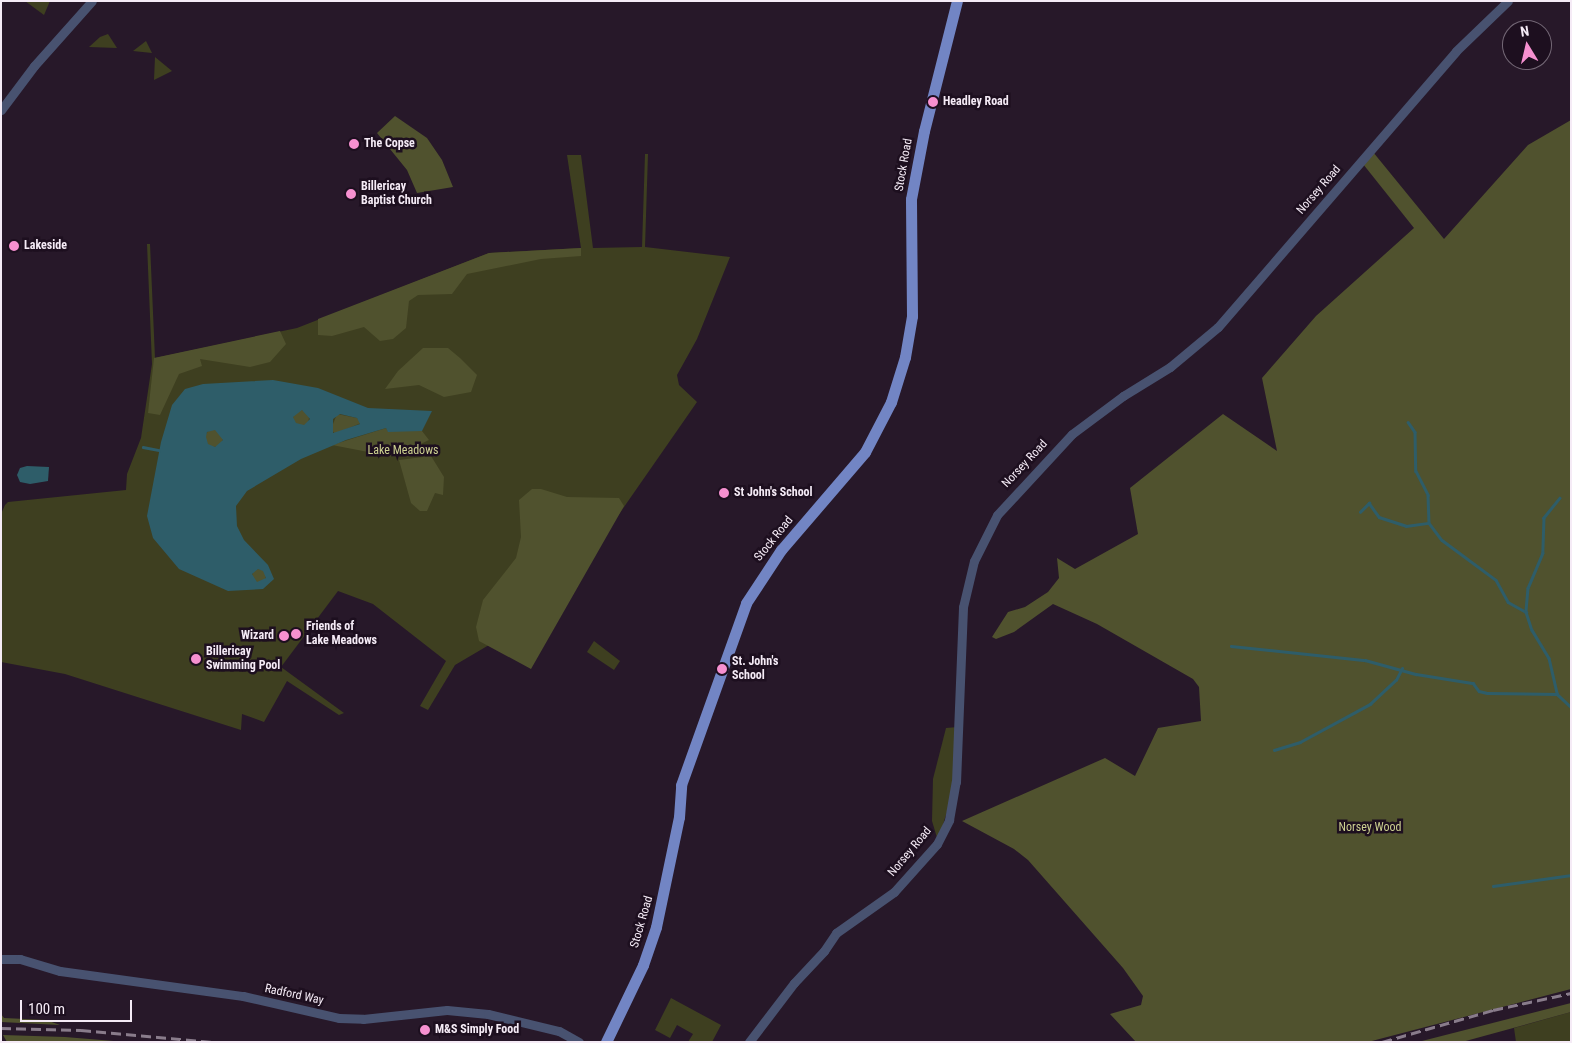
<!DOCTYPE html>
<style>
body{margin:0}
#map{position:relative;width:1572px;height:1043px;overflow:hidden;background:#271829;font-family:"Roboto Condensed",sans-serif}
div>[style]{position:absolute}
.green>*{inset:0;background:#3e3f20}
.forest>*{inset:0;background:#50522e}
.round{border-radius:50%}
.water>*{inset:0;background:#2e5d69}
.stream>*{height:2.5px;margin:-1.25px;padding:0 1.25px;transform-origin:1.25px;border-radius:1.25px;background:#2e5d69}
.minor>*{height:9px;margin:-4.5px;padding:0 4.5px;transform-origin:4.5px;border-radius:4.5px;background:#485270}
.major>*{height:11px;margin:-5.5px;padding:0 5.5px;transform-origin:5.5px;border-radius:5.5px;background:#7285c4}
.rail>*{height:2.5px;margin-top:-1.25px;transform-origin:0;background:repeating-linear-gradient(90deg,#897c8b 0 10px,transparent 0 15px)}
.dots>*{width:14px;height:14px;translate:-50% -50%;box-sizing:border-box;border:2px solid #1d0f1f;border-radius:50%}
span{translate:-50% -50%;white-space:nowrap;text-align:center;line-height:1.15;-webkit-text-stroke:5px #1d0f1f;paint-order:stroke}
.poi-label{font-size:12px;color:#f5ebf6;font-weight:700}
.left{translate:0 -50%;text-align:left}
.right{translate:-100% -50%;text-align:right}
.street-label{font-size:12px;color:#f5ebf6}
.park-label{font-size:12px;color:#cdd191}
.frame{position:absolute;inset:0;border:2px solid #f5ebf6;pointer-events:none}
.north{position:absolute;left:1502px;top:20px;width:50px;height:50px;box-sizing:border-box;background:#1d0f1f;border:1px solid #736775;border-radius:50%;rotate:351deg;font-size:14px;font-weight:700;line-height:20px;text-align:center;color:#f5ebf6}
.north::after{content:'';display:block;margin:auto;width:18px;height:22px;background:#f690d0;clip-path:polygon(50% 0,100% 100%,50% 72%,0 100%)}
.scale{position:absolute;left:20px;top:1000px;width:112px;height:22px;box-sizing:border-box;border:2px solid #f5ebf6;border-top:0;padding-left:6px;font-size:15px;line-height:18px;white-space:nowrap;color:#f5ebf6;-webkit-text-stroke:4px #1d0f1f;paint-order:stroke}
</style>
<div id="map">
<div class="green">
<div style="clip-path:polygon(25px 1px,50px 1px,44px 15px)"></div>
<div style="clip-path:polygon(108px 34px,117px 48px,89px 47px,100px 37px)"></div>
<div style="clip-path:polygon(146px 41px,152px 53px,133px 51px)"></div>
<div style="clip-path:polygon(155px 57px,172px 71px,154px 80px)"></div>
<div style="clip-path:polygon(645px 154px,648px 154px,645px 247px,730px 257px,697px 339px,677px 375px,679px 385px,697px 402px,608px 530px,489px 645px,455px 665px,428px 710px,420px 706px,446px 661px,373px 604px,338px 591px,281px 667px,344px 713px,339px 715px,287px 681px,264px 722px,242px 714px,241px 730px,65px 674px,1px 662px,1px 514px,5px 505px,8px 502px,126px 490px,127px 474px,141px 438px,152px 364px,147px 244px,150px 244px,155px 358px,297px 328px,489px 253px,581px 248px,567px 155px,581px 155px,593px 248px,642px 247px)"></div>
<div style="clip-path:polygon(594px 641px,620px 661px,614px 670px,587px 652px)"></div>
<div style="clip-path:polygon(958px 727px,956px 782px,938px 841px,932px 821px,933px 779px,946px 728px)"></div>
<div style="clip-path:polygon(671px 998px,721px 1025px,712px 1042px,688px 1042px,693px 1034px,677px 1025px,670px 1038px,655px 1030px)"></div>
<div style="clip-path:polygon(1571px 1012px,1571px 1042px,1516px 1042px,1514px 1028px)"></div>
</div>
<div class="forest">
<div style="clip-path:polygon(395px 116px,427px 138px,442px 160px,453px 187px,417px 193px,407px 170px,377px 133px)"></div>
<div style="clip-path:polygon(1571px 120px,1571px 989px,1368px 1042px,1136px 1042px,1110px 1014px,1141px 1005px,1143px 996px,1123px 968px,1028px 860px,1014px 849px,962px 821px,1105px 758px,1135px 776px,1158px 728px,1201px 721px,1199px 687px,1193px 679px,1097px 624px,1053px 604px,1014px 632px,996px 639px,992px 637px,1008px 612px,1025px 607px,1048px 592px,1059px 578px,1057px 558px,1075px 569px,1138px 534px,1130px 488px,1223px 414px,1277px 451px,1262px 378px,1316px 316px,1414px 228px,1363px 164px,1373px 152px,1444px 239px,1528px 145px)"></div>
<div style="clip-path:polygon(581px 248px,581px 256px,541px 259px,467px 274px,452px 294px,418px 295px,409px 301px,406px 328px,393px 339px,380px 341px,364px 327px,332px 336px,318px 335px,318px 319px,489px 253px)"></div>
<div style="clip-path:polygon(280px 331px,286px 344px,270px 362px,250px 367px,200px 359px,202px 366px,179px 374px,160px 415px,148px 413px,154px 358px)"></div>
<div style="clip-path:polygon(423px 348px,448px 348px,460px 358px,477px 375px,471px 392px,444px 397px,419px 385px,385px 389px,398px 371px)"></div>
<div class="round" style="left:293px;top:410px;width:16px;height:16px"></div>
<div style="clip-path:polygon(337px 414px,357px 418px,361px 423px,335px 434px,331px 429px)"></div>
<div style="clip-path:polygon(386px 428px,388px 431px,422px 431px,429px 440px,394px 457px,332px 445px)"></div>
<div class="round" style="left:205px;top:429px;width:18px;height:18px"></div>
<div style="clip-path:polygon(431px 456px,444px 477px,443px 495px,435px 493px,427px 511px,420px 511px,411px 503px,399px 460px)"></div>
<div style="clip-path:polygon(532px 489px,541px 489px,567px 497px,619px 498px,624px 506px,531px 669px,479px 641px,476px 627px,483px 600px,516px 558px,521px 537px,519px 500px)"></div>
<div class="round" style="left:252px;top:569px;width:14px;height:14px"></div>
<div style="clip-path:polygon(1571px 1003px,1571px 1012px,1462px 1042px,1418px 1042px)"></div>
<div style="clip-path:polygon(1px 1014px,4px 1018px,46px 1020px,60px 1025px,1px 1022px)"></div>
<div style="clip-path:polygon(3px 1035px,65px 1037px,126px 1042px,7px 1042px)"></div>
</div>
<div class="water">
<div style="clip-path:polygon(evenodd,273px 380px,318px 388px,368px 408px,432px 411px,422px 431px,388px 432px,386px 428px,346px 440px,301px 459px,247px 491px,236px 506px,237px 526px,244px 540px,268px 565px,274px 579px,263px 589px,228px 591px,179px 569px,153px 538px,147px 516px,161px 442px,172px 405px,185px 389px,203px 384px,273px 380px,302px 410px,310px 419px,304px 425px,296px 423px,293px 417px,302px 410px,273px 380px,340px 414px,357px 418px,360px 424px,333px 433px,333px 419px,340px 414px,273px 380px,215px 430px,223px 440px,215px 447px,208px 444px,206px 437px,207px 432px,215px 430px,273px 380px,258px 569px,263px 571px,266px 578px,257px 582px,252px 574px,258px 569px)"></div>
<div style="clip-path:polygon(27px 466px,49px 467px,48px 481px,30px 484px,20px 482px,17px 475px,20px 468px)"></div>
</div>
<div class="stream">
<div style="left:1408px;top:422px;width:12px;rotate:55deg"></div>
<div style="left:1415px;top:432px;width:39px;rotate:89deg"></div>
<div style="left:1416px;top:471px;width:27px;rotate:63deg"></div>
<div style="left:1428px;top:495px;width:28px;rotate:88deg"></div>
<div style="left:1429px;top:523px;width:21px;rotate:53deg"></div>
<div style="left:1442px;top:540px;width:67px;rotate:36.5deg"></div>
<div style="left:1496px;top:580px;width:25px;rotate:61deg"></div>
<div style="left:1508px;top:602px;width:21px;rotate:29deg"></div>
<div style="left:143px;top:447px;width:16px;rotate:11deg"></div>
<div style="left:1560px;top:498px;width:26px;rotate:129deg"></div>
<div style="left:1544px;top:518px;width:35px;rotate:92deg"></div>
<div style="left:1543px;top:553px;width:38px;rotate:113deg"></div>
<div style="left:1528px;top:588px;width:24px;rotate:95deg"></div>
<div style="left:1526px;top:612px;width:19px;rotate:72deg"></div>
<div style="left:1532px;top:630px;width:33px;rotate:59deg"></div>
<div style="left:1549px;top:658px;width:37px;rotate:77deg"></div>
<div style="left:1557px;top:694px;width:19px;rotate:43deg"></div>
<div style="left:1360px;top:512px;width:13px;rotate:-45deg"></div>
<div style="left:1369px;top:503px;width:17px;rotate:54deg"></div>
<div style="left:1379px;top:517px;width:28px;rotate:18deg"></div>
<div style="left:1406px;top:526px;width:22px;rotate:-8deg"></div>
<div style="left:1231px;top:646px;width:135px;rotate:6deg"></div>
<div style="left:1365px;top:660px;width:53px;rotate:15.4deg"></div>
<div style="left:1416px;top:674px;width:58px;rotate:9deg"></div>
<div style="left:1473px;top:683px;width:10px;rotate:53deg"></div>
<div style="left:1479px;top:691px;width:8px;rotate:14deg"></div>
<div style="left:1487px;top:693px;width:70px;rotate:0.8deg"></div>
<div style="left:1274px;top:750px;width:27px;rotate:-17deg"></div>
<div style="left:1300px;top:742px;width:80px;rotate:-28.5deg"></div>
<div style="left:1370px;top:704px;width:35px;rotate:-43deg"></div>
<div style="left:1396px;top:680px;width:13px;rotate:-63deg"></div>
<div style="left:1493px;top:886px;width:79px;rotate:-8deg"></div>
</div>
<div class="minor">
<div style="left:1px;top:110px;width:55px;rotate:-53.1deg"></div>
<div style="left:34px;top:66px;width:87px;rotate:-48.3deg"></div>
<div style="left:1px;top:959px;width:19px"></div>
<div style="left:20px;top:959px;width:42px;rotate:16.7deg"></div>
<div style="left:60px;top:971px;width:185px;rotate:7.8deg"></div>
<div style="left:243px;top:996px;width:98px;rotate:12.9deg"></div>
<div style="left:339px;top:1018px;width:24px;rotate:2deg"></div>
<div style="left:363px;top:1019px;width:84px;rotate:-6.1deg"></div>
<div style="left:447px;top:1010px;width:41px;rotate:5.6deg"></div>
<div style="left:488px;top:1014px;width:73px;rotate:13.5deg"></div>
<div style="left:559px;top:1031px;width:23px;rotate:29deg"></div>
<div style="left:749px;top:1042px;width:74px;rotate:-52.7deg"></div>
<div style="left:794px;top:983px;width:44px;rotate:-46.8deg"></div>
<div style="left:824px;top:951px;width:22px;rotate:-56deg"></div>
<div style="left:836px;top:933px;width:71px;rotate:-35.3deg"></div>
<div style="left:894px;top:892px;width:64px;rotate:-48.1deg"></div>
<div style="left:937px;top:844px;width:27px;rotate:-63deg"></div>
<div style="left:949px;top:820px;width:39px;rotate:-80deg"></div>
<div style="left:956px;top:782px;width:175px;rotate:-87.7deg"></div>
<div style="left:963px;top:607px;width:47px;rotate:-76.6deg"></div>
<div style="left:974px;top:561px;width:51px;rotate:-63.4deg"></div>
<div style="left:997px;top:515px;width:110px;rotate:-47.2deg"></div>
<div style="left:1072px;top:434px;width:64px;rotate:-36.7deg"></div>
<div style="left:1123px;top:396px;width:55px;rotate:-31.7deg"></div>
<div style="left:1170px;top:367px;width:62px;rotate:-39.8deg"></div>
<div style="left:1218px;top:327px;width:364px;rotate:-49.2deg"></div>
<div style="left:1456px;top:51px;width:72px;rotate:-43.9deg"></div>
</div>
<div class="major">
<div style="left:606px;top:1042px;width:85px;rotate:-64.3deg"></div>
<div style="left:643px;top:965px;width:40px;rotate:-71.1deg"></div>
<div style="left:656px;top:927px;width:112px;rotate:-78.2deg"></div>
<div style="left:679px;top:817px;width:32px;rotate:-86deg"></div>
<div style="left:681px;top:785px;width:193px;rotate:-70.3deg"></div>
<div style="left:746px;top:603px;width:64px;rotate:-56.6deg"></div>
<div style="left:781px;top:550px;width:129px;rotate:-49.4deg"></div>
<div style="left:865px;top:452px;width:56px;rotate:-62.5deg"></div>
<div style="left:891px;top:402px;width:47px;rotate:-72.7deg"></div>
<div style="left:905px;top:357px;width:42px;rotate:-80.3deg"></div>
<div style="left:912px;top:316px;width:117px;rotate:-90.5deg"></div>
<div style="left:911px;top:199px;width:69px;rotate:-79.2deg"></div>
<div style="left:924px;top:131px;width:134px;rotate:-75.8deg"></div>
</div>
<div class="rail">
<div style="left:1px;top:1028px;width:80px;rotate:1.4deg"></div>
<div style="left:81px;top:1030px;width:132px;rotate:5.2deg"></div>
<div style="left:1382px;top:1042px;width:116px;rotate:-16.1deg"></div>
<div style="left:1493px;top:1010px;width:80px;rotate:-12.3deg"></div>
</div>
<div class="dots">
<div style="left:933px;top:102px;background:#f690d0"></div>
<div style="left:354px;top:144px;background:#f690d0"></div>
<div style="left:351px;top:194px;background:#f690d0"></div>
<div style="left:14px;top:246px;background:#f690d0"></div>
<div style="left:724px;top:493px;background:#f690d0"></div>
<div style="left:296px;top:634px;background:#f690d0"></div>
<div style="left:284px;top:636px;background:#f690d0"></div>
<div style="left:196px;top:659px;background:#f690d0"></div>
<div style="left:722px;top:669px;background:#f690d0"></div>
<div style="left:425px;top:1030px;background:#f690d0"></div>
</div>
<div class="poi-label">
<span class="left" style="left:943px;top:102px">Headley Road</span>
<span class="left" style="left:364px;top:144px">The Copse</span>
<span class="left" style="left:361px;top:194px">Billericay<br>Baptist Church</span>
<span class="left" style="left:24px;top:246px">Lakeside</span>
<span class="left" style="left:734px;top:493px">St John's School</span>
<span class="left" style="left:306px;top:634px">Friends of<br>Lake Meadows</span>
<span class="right" style="left:274px;top:636px">Wizard</span>
<span class="left" style="left:206px;top:659px">Billericay<br>Swimming Pool</span>
<span class="left" style="left:732px;top:669px">St. John's<br>School</span>
<span class="left" style="left:435px;top:1030px">M&amp;S Simply Food</span>
</div>
<div class="street-label">
<span style="left:904px;top:165px;rotate:-80deg">Stock Road</span>
<span style="left:1319px;top:190px;rotate:-49deg">Norsey Road</span>
<span style="left:1025px;top:464px;rotate:-47deg">Norsey Road</span>
<span style="left:774px;top:539px;rotate:-51deg">Stock Road</span>
<span style="left:910px;top:852px;rotate:-50deg">Norsey Road</span>
<span style="left:642px;top:922px;rotate:-74deg">Stock Road</span>
<span style="left:294px;top:995px;rotate:12deg">Radford Way</span>
</div>
<div class="park-label">
<span style="left:403px;top:451px">Lake Meadows</span>
<span style="left:1370px;top:828px">Norsey Wood</span>
</div>
<div class="frame"></div>
<div class="north">N</div>
<div class="scale">100 m</div>
</div>
